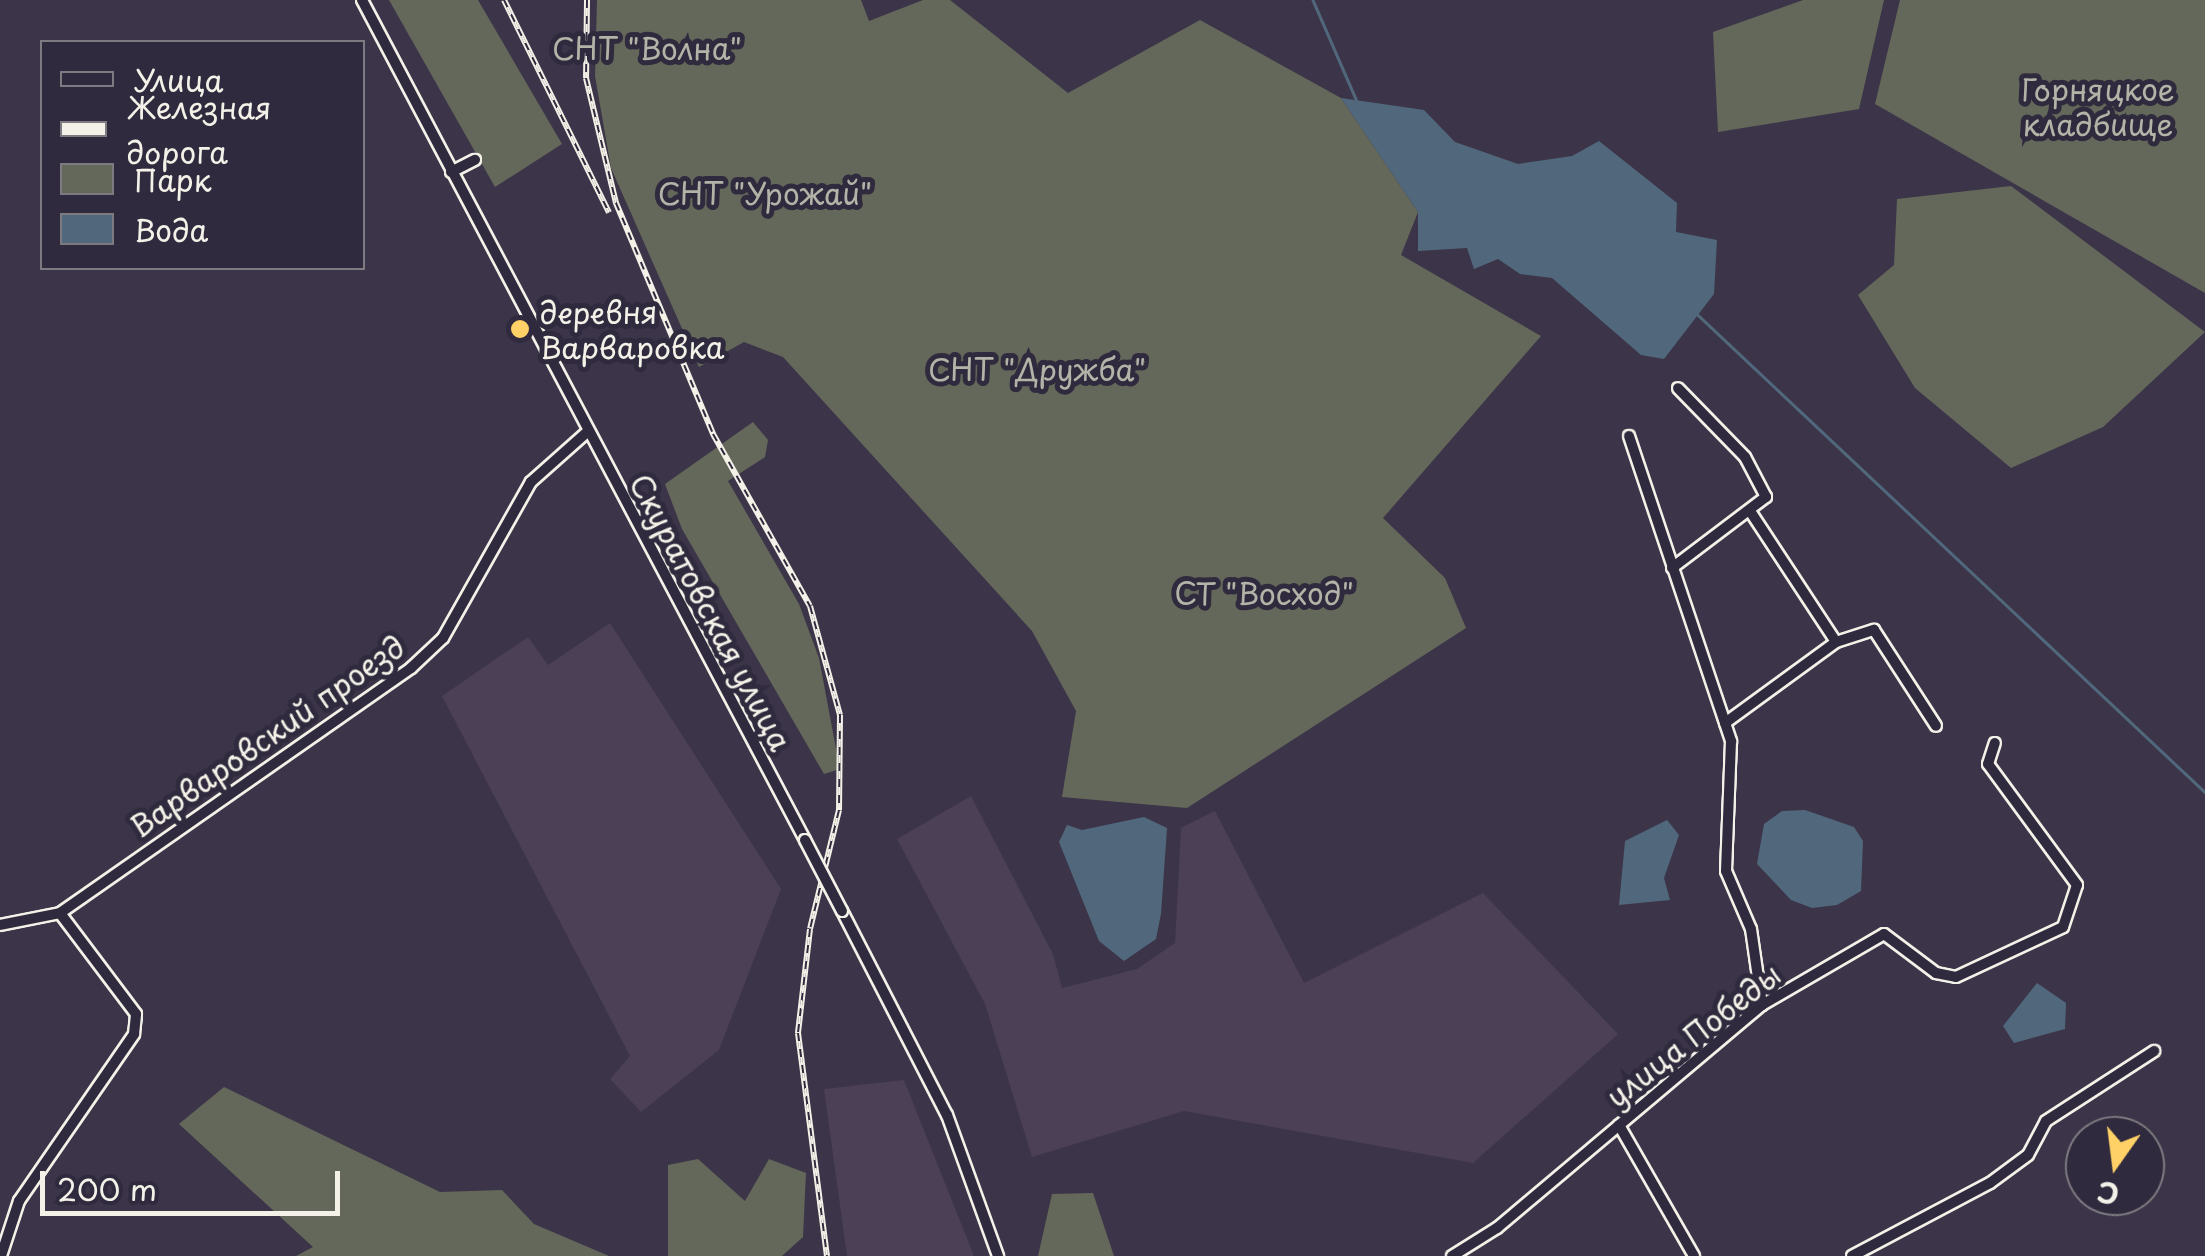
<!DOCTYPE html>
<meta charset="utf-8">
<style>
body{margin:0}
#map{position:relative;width:2205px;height:1256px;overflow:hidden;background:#3c3448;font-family:"Playpen Sans",sans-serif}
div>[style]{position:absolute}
.built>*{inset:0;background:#4b4055}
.green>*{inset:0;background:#64685a}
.water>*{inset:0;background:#51687c}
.stream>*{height:2.5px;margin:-1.25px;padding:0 1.25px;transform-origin:1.25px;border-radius:1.25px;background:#51687c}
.roads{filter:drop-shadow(2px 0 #f4f1e8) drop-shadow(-2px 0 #f4f1e8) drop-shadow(0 2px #f4f1e8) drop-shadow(0 -2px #f4f1e8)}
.minor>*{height:10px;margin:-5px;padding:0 5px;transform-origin:5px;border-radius:5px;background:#2f2a3d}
.rail>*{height:6px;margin-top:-3px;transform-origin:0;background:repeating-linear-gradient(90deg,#2f2a3d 0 8px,#f4f1e8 0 16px);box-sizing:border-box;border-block:2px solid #f4f1e8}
.bridges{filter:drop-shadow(2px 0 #f4f1e8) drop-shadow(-2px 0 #f4f1e8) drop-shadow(0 2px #f4f1e8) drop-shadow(0 -2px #f4f1e8)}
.minor-bridge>*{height:10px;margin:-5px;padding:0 5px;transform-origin:5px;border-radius:5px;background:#2f2a3d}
.dots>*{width:28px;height:28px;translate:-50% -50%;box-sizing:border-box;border:5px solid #2f2a3d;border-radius:50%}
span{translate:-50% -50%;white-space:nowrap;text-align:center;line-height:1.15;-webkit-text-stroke:10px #2f2a3d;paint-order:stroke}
.park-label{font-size:30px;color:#b3b3a8}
.poi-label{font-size:30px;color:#f4f1e8}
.left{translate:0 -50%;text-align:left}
.street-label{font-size:30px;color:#f4f1e8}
.legend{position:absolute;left:40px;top:40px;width:325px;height:230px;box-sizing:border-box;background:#2f2a3d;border:2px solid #7e7a81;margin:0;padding:12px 18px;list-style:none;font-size:30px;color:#f4f1e8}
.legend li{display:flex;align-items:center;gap:20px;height:50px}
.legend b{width:50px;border:2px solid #7e7a81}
.north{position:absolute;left:2065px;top:1116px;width:100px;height:100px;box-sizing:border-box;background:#2f2a3d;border:2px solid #7e7a81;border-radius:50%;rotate:194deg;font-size:28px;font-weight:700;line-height:40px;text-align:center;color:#f4f1e8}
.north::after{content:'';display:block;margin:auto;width:35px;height:45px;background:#ffd166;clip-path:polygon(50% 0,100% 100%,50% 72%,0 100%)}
.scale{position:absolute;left:40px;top:1171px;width:300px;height:45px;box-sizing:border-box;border:5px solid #f4f1e8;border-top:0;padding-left:12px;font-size:30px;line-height:35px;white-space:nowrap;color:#f4f1e8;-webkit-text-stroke:8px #2f2a3d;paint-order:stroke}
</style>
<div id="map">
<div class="built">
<div style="clip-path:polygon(610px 623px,781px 889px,719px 1050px,641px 1112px,610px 1079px,630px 1056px,442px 696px,528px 637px,548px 665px)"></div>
<div style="clip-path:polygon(971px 796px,1053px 954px,1062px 988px,1137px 969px,1175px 943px,1181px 828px,1215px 811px,1304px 983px,1483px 893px,1618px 1034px,1473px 1163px,1184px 1111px,1032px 1157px,985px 1004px,897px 839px)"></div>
<div style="clip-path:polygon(904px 1080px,974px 1256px,847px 1256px,824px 1089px)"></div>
</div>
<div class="green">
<div style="clip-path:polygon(389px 0,478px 0,562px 144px,495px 187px)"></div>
<div style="clip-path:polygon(597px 0,861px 0,869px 21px,923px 0,950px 0,1068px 93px,1200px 20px,1341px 98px,1418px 212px,1401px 255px,1541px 336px,1383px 518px,1445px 578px,1466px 628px,1187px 808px,1062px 797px,1076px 711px,1032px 631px,783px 357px,744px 342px,699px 367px,611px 168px,595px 76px)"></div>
<div style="clip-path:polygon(1803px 0,1884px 0,1859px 109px,1718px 132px,1713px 32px)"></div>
<div style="clip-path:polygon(1900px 0,2205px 0,2205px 293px,1875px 104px)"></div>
<div style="clip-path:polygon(2011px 186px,2205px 332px,2103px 427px,2011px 468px,1915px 388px,1858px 295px,1894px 265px,1897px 199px)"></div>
<div style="clip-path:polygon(753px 422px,768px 440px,765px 457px,728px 481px,799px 604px,819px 658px,837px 754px,837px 770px,824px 774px,682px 529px,665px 484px)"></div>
<div style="clip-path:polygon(224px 1087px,440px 1192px,502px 1190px,534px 1224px,609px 1256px,296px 1256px,313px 1247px,179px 1124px)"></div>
<div style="clip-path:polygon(698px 1159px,745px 1201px,769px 1159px,806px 1173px,803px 1237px,782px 1256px,668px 1256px,668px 1165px)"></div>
<div style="clip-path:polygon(1093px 1193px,1114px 1256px,1038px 1256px,1052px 1194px)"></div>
</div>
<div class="water">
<div style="clip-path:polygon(1341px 98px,1424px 110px,1455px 142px,1518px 164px,1572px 156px,1599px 141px,1677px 203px,1676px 232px,1717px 240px,1714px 294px,1664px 359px,1641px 355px,1552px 278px,1520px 274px,1498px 259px,1474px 269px,1467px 248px,1418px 251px,1418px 212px)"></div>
<div style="clip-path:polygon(1805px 810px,1854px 827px,1863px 841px,1861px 891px,1837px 905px,1812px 908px,1791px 900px,1757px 864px,1764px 824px,1782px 811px)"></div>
<div style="clip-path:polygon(1144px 817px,1167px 828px,1161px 914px,1156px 939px,1124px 961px,1099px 941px,1059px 842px,1067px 825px,1082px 830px)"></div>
<div style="clip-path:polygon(1667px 820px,1679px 835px,1664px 878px,1670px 900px,1619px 905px,1625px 841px)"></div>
<div style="clip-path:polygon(2037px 983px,2066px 1003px,2065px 1029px,2014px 1043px,2003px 1026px)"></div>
</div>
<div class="stream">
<div style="left:1313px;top:0;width:108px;rotate:66.5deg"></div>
<div style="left:1697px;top:314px;width:698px;rotate:43.26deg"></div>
</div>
<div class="roads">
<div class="minor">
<div style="left:362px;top:0;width:950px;rotate:62.19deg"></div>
<div style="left:451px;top:172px;width:27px;rotate:-27deg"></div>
<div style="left:1629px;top:436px;width:322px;rotate:71.5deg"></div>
<div style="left:1731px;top:741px;width:130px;rotate:92.2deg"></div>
<div style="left:1726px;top:871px;width:63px;rotate:66.7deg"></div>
<div style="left:1751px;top:929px;width:77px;rotate:81.8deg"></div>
<div style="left:1752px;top:514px;width:153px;rotate:56.7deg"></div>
<div style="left:1836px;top:642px;width:40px;rotate:-18deg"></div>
<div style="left:1874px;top:630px;width:114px;rotate:57.1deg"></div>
<div style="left:1672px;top:568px;width:118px;rotate:-37.1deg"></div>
<div style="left:1766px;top:497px;width:45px;rotate:-117.7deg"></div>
<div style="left:1745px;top:457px;width:96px;rotate:-134.2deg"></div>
<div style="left:1725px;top:723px;width:137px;rotate:-36.1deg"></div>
<div style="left:842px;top:911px;width:229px;rotate:62.8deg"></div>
<div style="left:947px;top:1115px;width:150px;rotate:70.1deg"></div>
<div style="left:0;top:925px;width:61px;rotate:-11.3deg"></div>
<div style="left:60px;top:913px;width:428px;rotate:-34.9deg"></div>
<div style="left:411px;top:668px;width:44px;rotate:-43.2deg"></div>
<div style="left:443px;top:638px;width:179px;rotate:-60.6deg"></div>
<div style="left:531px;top:482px;width:74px;rotate:-41.7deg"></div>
<div style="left:1619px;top:1125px;width:151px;rotate:60.2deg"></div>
<div style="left:1px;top:1256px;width:58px;rotate:-71.9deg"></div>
<div style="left:19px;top:1201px;width:203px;rotate:-55.4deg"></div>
<div style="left:134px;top:1034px;width:20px;rotate:-84deg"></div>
<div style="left:136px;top:1014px;width:126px;rotate:-127deg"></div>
<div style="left:1452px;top:1256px;width:53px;rotate:-31.9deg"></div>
<div style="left:1497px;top:1228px;width:346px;rotate:-40.1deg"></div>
<div style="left:1762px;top:1005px;width:141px;rotate:-30.2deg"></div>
<div style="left:1884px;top:934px;width:65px;rotate:36.9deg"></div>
<div style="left:1936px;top:973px;width:20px;rotate:11deg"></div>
<div style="left:1956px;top:977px;width:118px;rotate:-25deg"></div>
<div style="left:2063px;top:927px;width:44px;rotate:-71.6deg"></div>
<div style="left:2077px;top:885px;width:150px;rotate:-126.3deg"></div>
<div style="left:1988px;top:764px;width:22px;rotate:-72deg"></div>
<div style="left:1852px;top:1256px;width:156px;rotate:-27.9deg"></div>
<div style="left:1990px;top:1183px;width:47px;rotate:-36.4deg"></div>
<div style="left:2028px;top:1155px;width:38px;rotate:-62deg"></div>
<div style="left:2046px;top:1121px;width:129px;rotate:-32.9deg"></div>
</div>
</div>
<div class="rail">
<div style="left:504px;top:0;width:237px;rotate:63.7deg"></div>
<div style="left:587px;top:0;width:78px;rotate:90.7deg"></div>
<div style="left:586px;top:78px;width:129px;rotate:76.5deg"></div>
<div style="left:616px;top:203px;width:251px;rotate:67.2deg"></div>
<div style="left:713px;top:434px;width:197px;rotate:60.6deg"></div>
<div style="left:810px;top:606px;width:113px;rotate:74.6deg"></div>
<div style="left:840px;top:715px;width:95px;rotate:90.6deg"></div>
<div style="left:839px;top:810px;width:122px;rotate:103.7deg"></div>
<div style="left:810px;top:929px;width:105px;rotate:96.6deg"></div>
<div style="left:798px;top:1033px;width:225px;rotate:82.6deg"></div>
</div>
<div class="bridges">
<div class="minor-bridge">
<div style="left:805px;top:840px;width:80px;rotate:62.5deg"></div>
</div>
</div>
<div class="dots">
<div style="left:520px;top:329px;background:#ffd166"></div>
</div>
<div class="park-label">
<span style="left:647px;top:48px">СНТ "Волна"</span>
<span style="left:2098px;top:106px">Горняцкое<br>кладбище</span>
<span style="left:765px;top:193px">СНТ "Урожай"</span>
<span style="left:1037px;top:369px">СНТ "Дружба"</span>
<span style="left:1264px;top:593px">СТ "Восход"</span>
</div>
<div class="poi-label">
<span class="left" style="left:540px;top:329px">деревня<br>Варваровка</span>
</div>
<div class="street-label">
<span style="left:711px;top:612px;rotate:62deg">Скуратовская улица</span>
<span style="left:267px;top:736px;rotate:-35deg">Варваровский проезд</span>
<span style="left:1693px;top:1035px;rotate:-38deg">улица Победы</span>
</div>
<ul class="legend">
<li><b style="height:12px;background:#2f2a3d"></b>Улица</li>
<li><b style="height:12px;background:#f4f1e8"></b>Железная дорога</li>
<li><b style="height:28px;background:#64685a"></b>Парк</li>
<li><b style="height:28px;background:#51687c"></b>Вода</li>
</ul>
<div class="north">С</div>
<div class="scale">200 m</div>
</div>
